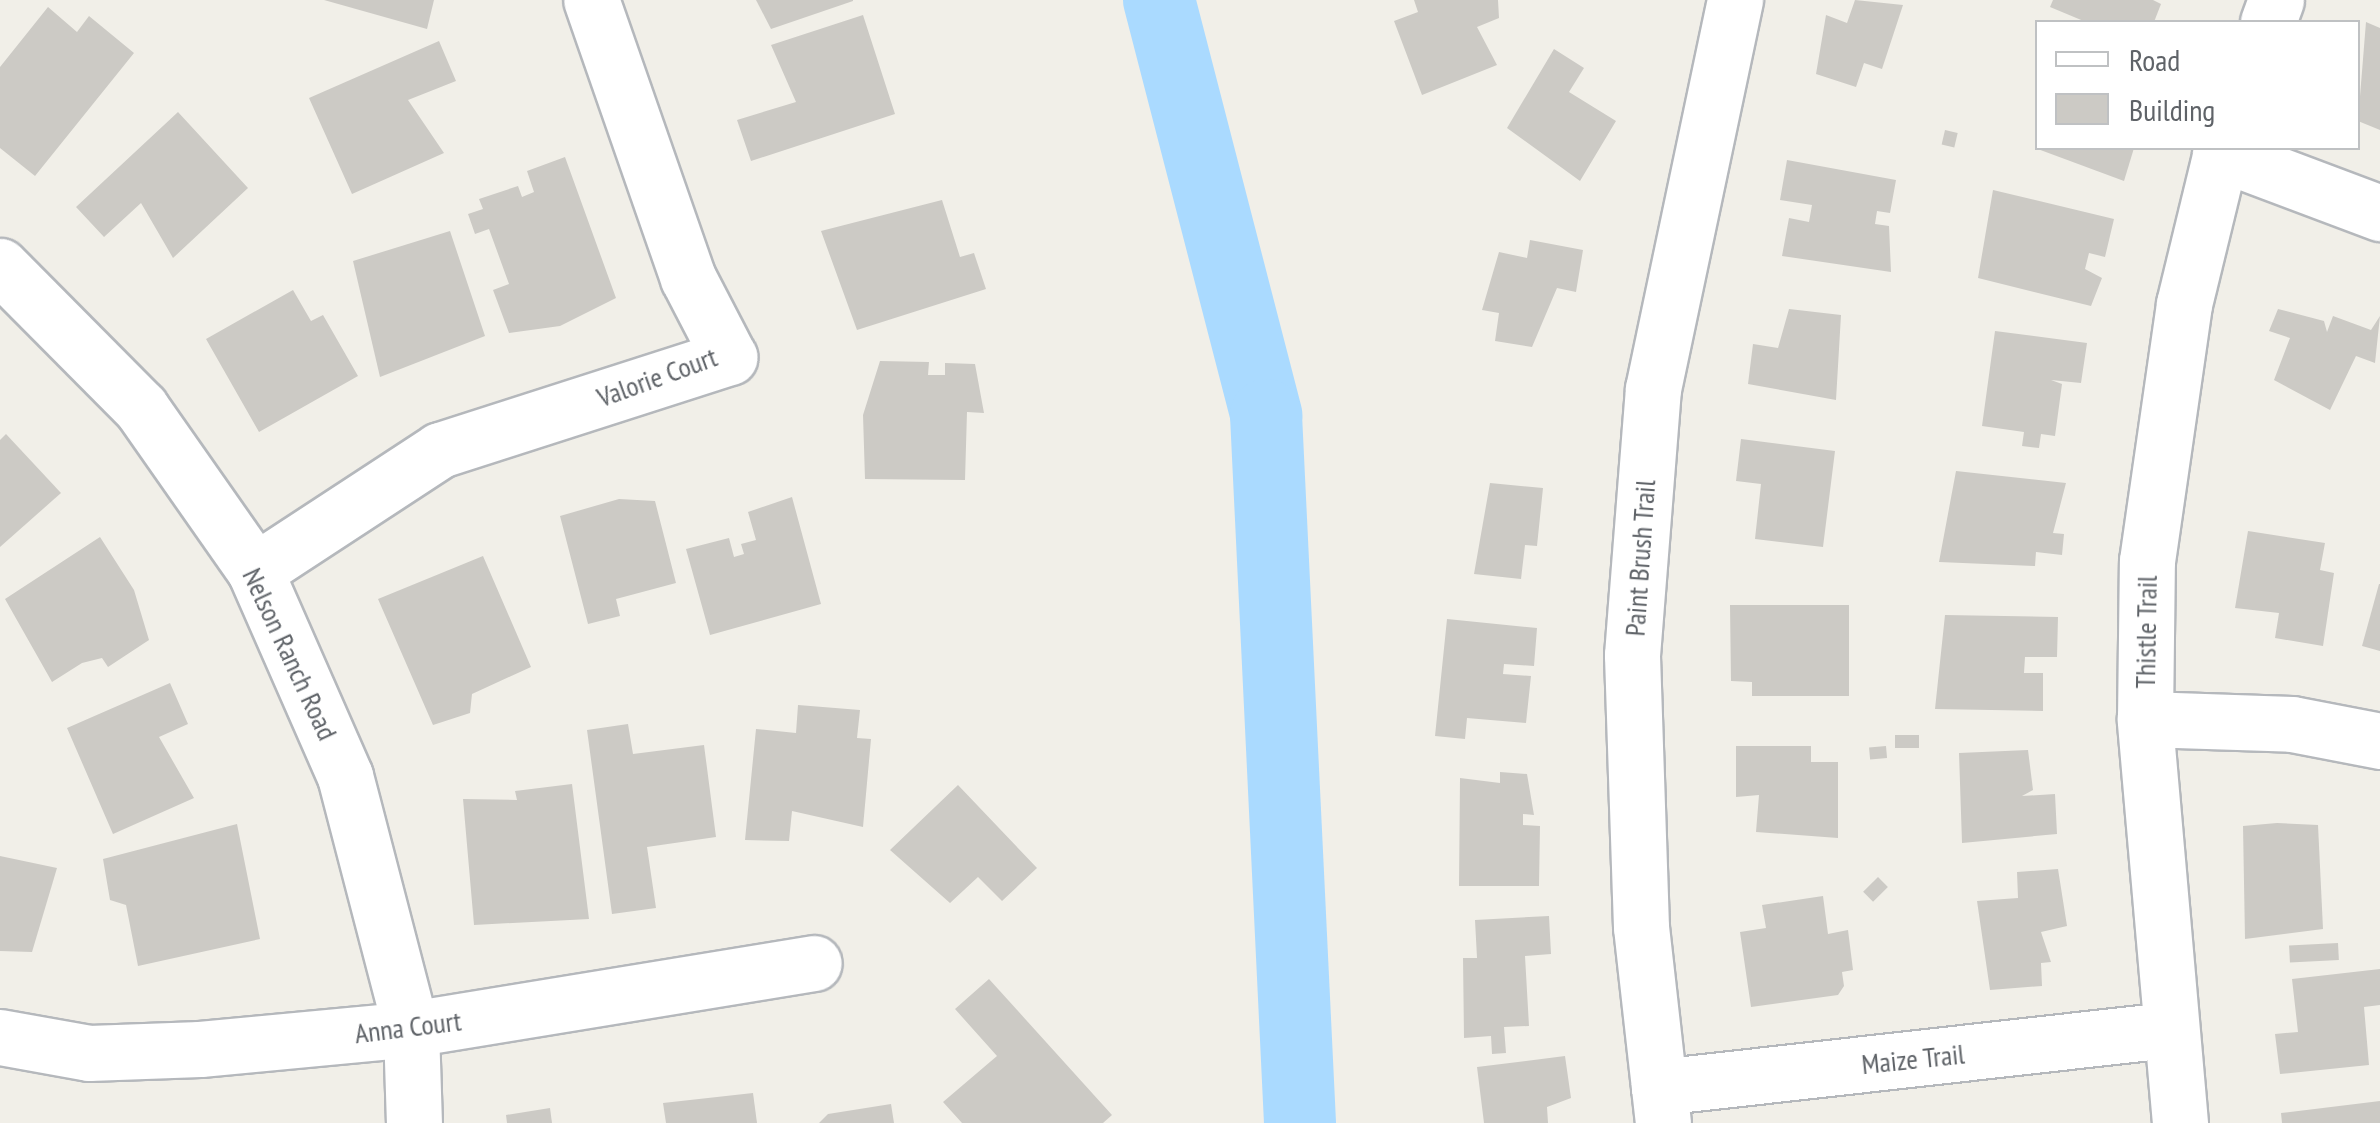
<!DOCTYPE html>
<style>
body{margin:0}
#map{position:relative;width:2380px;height:1123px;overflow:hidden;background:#f1efe8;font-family:"PT Sans Narrow",sans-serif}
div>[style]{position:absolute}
.river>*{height:72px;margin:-36px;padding:0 36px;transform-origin:36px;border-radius:36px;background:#aadaff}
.building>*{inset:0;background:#cccac5;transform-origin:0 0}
.roads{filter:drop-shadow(2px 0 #b5b8bc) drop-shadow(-2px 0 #b5b8bc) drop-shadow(0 2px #b5b8bc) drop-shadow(0 -2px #b5b8bc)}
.minor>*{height:55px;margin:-27.5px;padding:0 27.5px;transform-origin:27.5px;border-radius:27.5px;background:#fff}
span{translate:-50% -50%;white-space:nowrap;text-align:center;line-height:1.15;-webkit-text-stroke:9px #fff;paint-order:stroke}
.street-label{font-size:28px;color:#5f6368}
.legend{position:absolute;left:2035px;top:20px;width:325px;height:130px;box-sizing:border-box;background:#fff;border:2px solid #bfc1c3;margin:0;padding:12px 18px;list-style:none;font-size:30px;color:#5f6368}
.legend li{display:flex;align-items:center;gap:20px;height:50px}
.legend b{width:50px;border:2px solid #bfc1c3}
</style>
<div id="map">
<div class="river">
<div style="left:1159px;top:0;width:429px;rotate:75.5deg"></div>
<div style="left:1266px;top:415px;width:709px;rotate:87.25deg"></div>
</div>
<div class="building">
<div style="clip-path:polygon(324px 0,434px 0,427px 29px)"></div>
<div style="clip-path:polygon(756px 0,853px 0,853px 1px,771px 29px)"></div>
<div style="clip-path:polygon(1414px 0,1498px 0,1499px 18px,1477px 27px,1497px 65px,1422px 95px,1394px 21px,1418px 12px)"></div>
<div style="clip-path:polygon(1855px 0,1903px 5px,1882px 69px,1864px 63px,1856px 87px,1816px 74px,1826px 15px,1847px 23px)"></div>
<div style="clip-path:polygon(2053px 0,2153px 0,2161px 4px,2154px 22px,2086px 22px,2050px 7px)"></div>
<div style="clip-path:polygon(48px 7px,77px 32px,89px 16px,134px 53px,35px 176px,0 148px,0 67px)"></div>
<div style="clip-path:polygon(863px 15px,895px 114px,751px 161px,737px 120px,796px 102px,771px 45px)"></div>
<div style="clip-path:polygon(2366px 22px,2380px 28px,2380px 130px,2358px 121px)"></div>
<div style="clip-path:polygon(439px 41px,456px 81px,408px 100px,444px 153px,352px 194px,309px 98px)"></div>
<div style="clip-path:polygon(1554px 49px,1584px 68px,1569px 92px,1616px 121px,1580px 181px,1507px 128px)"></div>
<div style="clip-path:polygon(178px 112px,248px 188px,173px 258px,141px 203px,104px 237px,76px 207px)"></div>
<div style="left:1945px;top:130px;width:13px;height:15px;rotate:13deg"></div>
<div style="clip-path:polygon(2035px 148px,2134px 148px,2124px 181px)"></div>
<div style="clip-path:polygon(565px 157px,616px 298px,560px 326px,509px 333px,493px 290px,509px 284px,489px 229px,475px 234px,468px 214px,483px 209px,479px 199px,518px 186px,522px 197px,534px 192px,527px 171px)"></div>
<div style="clip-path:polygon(1787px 160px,1896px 180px,1890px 213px,1877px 211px,1875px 224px,1889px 226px,1891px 272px,1782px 256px,1789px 218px,1809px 222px,1812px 205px,1780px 200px)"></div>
<div style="clip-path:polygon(1993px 190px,2114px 219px,2105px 257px,2089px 253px,2085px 269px,2102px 278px,2091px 306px,1978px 278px)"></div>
<div style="clip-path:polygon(942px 200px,960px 257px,974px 253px,986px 289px,857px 330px,821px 231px)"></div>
<div style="clip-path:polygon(450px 231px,485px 336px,380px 377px,353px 261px)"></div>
<div style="clip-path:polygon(1530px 240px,1583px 250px,1576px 292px,1557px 288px,1532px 347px,1495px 341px,1499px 313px,1482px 310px,1499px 252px,1527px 258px)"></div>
<div style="clip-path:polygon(293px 290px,311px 321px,323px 315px,358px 376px,259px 432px,206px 339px)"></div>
<div style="clip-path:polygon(1789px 309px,1841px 315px,1836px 400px,1748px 384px,1753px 344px,1778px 348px)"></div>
<div style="clip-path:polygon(2278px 309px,2324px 321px,2327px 332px,2333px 316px,2371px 330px,2380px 316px,2375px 363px,2356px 356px,2330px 410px,2274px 380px,2290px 338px,2269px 331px)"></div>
<div style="clip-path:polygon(1995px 331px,2087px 343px,2081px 383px,2051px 380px,2062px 384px,2055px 436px,2041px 434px,2039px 448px,2022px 446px,2024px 432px,1982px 426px)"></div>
<div style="clip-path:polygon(880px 361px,929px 362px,928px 375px,945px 375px,945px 363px,975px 364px,984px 413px,967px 412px,965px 480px,865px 479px,863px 415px)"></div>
<div style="clip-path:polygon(6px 434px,61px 493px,0 547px,0 440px)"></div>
<div style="clip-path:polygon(1741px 439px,1835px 451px,1823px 547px,1755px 539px,1761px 484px,1736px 481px)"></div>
<div style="clip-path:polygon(1956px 471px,2066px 483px,2053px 533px,2064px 534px,2062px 555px,2036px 552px,2035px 566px,1939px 562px)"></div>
<div style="clip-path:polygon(1490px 483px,1543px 488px,1537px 546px,1525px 545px,1521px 579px,1474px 574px)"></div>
<div style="clip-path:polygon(792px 497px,821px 604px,710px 635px,686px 549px,729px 538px,734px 557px,744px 554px,741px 544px,756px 540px,748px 512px)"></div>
<div style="clip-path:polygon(619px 499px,655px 501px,676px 583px,616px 599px,620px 616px,588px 624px,560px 516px)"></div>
<div style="clip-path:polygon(2248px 531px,2325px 543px,2320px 570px,2334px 573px,2323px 646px,2275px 638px,2279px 613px,2235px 608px)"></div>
<div style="clip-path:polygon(100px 537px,134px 590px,149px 640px,108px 667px,102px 658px,82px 663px,52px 682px,5px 599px)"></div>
<div style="clip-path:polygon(483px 556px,531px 667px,472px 694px,470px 713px,433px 725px,378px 599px)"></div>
<div style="clip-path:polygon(2379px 584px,2380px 584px,2380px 651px,2362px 646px)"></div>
<div style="clip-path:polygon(1730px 605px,1849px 605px,1849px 696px,1752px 696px,1752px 682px,1731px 681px)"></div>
<div style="clip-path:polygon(1945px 615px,2058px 617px,2057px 657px,2025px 657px,2024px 673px,2043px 673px,2043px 711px,1935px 709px)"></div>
<div style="clip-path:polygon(1447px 619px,1537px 628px,1534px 666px,1504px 664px,1503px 674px,1531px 676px,1526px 723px,1467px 718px,1465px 739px,1435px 736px)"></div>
<div style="clip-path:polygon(170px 683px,188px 724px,159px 737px,194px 798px,113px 834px,67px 728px)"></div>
<div style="clip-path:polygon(798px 705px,860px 710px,857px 738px,871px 739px,863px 827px,792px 811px,789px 841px,745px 840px,756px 729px,796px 733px)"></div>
<div style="clip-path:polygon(628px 724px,633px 754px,704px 745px,716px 837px,647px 847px,656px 908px,612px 914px,587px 730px)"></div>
<div style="left:1895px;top:735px;width:24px;height:13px"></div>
<div style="clip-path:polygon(1736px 746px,1811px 746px,1811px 762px,1838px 762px,1838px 838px,1756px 832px,1759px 795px,1736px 797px)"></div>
<div style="left:1886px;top:746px;width:12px;height:17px;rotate:85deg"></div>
<div style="clip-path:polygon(2028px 750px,2033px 790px,2022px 796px,2055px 794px,2057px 834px,1962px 843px,1959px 753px)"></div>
<div style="clip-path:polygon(1500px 772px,1527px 774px,1534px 815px,1523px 814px,1523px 825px,1540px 826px,1539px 886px,1459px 886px,1460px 778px,1500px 783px)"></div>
<div style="clip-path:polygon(572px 784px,589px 919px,474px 925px,463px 799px,517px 800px,515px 791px)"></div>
<div style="clip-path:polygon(958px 785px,1037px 868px,1002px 901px,978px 877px,950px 903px,890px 850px)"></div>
<div style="clip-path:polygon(2277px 823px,2318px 825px,2323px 929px,2245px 939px,2243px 826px)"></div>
<div style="clip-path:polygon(237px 824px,260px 939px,138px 966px,126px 905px,110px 900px,103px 859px)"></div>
<div style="clip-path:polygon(0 856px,57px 868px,32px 952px,0 951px)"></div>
<div style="clip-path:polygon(2058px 869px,2067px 926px,2041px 932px,2051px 962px,2041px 963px,2042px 986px,1990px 990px,1977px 901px,2018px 898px,2017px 872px)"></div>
<div style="left:1878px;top:877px;width:14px;height:21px;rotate:45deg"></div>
<div style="clip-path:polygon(1823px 896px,1828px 934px,1848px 930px,1853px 970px,1842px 972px,1844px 986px,1838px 995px,1751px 1007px,1740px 932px,1766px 928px,1762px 905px)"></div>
<div style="clip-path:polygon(1549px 916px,1551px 954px,1525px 956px,1529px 1026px,1504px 1027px,1506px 1053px,1492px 1054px,1491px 1036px,1464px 1038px,1463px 958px,1477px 958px,1475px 920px)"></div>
<div style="left:2338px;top:943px;width:17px;height:49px;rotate:87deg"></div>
<div style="clip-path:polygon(2380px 969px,2380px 1005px,2364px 1007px,2369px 1065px,2280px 1074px,2275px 1034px,2298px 1032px,2292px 979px)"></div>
<div style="clip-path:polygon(989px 979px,1112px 1115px,1103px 1123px,962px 1123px,943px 1102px,997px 1056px,955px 1009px)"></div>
<div style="clip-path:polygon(1565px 1056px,1571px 1098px,1547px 1107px,1548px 1123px,1484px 1123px,1477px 1067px)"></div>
<div style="clip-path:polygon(753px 1093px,757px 1123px,666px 1123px,663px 1103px)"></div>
<div style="clip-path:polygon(2380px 1101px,2380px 1123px,2282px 1123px,2281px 1113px)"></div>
<div style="clip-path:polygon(891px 1104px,894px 1123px,819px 1123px,828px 1114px)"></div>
<div style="clip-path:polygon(550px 1108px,552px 1123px,507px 1123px,506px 1115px)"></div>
</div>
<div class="roads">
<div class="minor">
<div style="left:2268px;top:22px;width:23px;rotate:-70deg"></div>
<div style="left:2220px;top:153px;width:171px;rotate:20.6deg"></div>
<div style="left:0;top:266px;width:200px;rotate:45.2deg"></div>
<div style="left:141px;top:408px;width:199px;rotate:55deg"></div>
<div style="left:255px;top:571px;width:224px;rotate:66.3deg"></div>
<div style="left:345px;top:776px;width:261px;rotate:75.4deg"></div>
<div style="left:411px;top:1029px;width:94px;rotate:88.2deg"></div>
<div style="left:255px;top:571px;width:221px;rotate:-33.2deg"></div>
<div style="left:440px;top:450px;width:304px;rotate:-17.8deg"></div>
<div style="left:729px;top:357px;width:89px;rotate:-117.4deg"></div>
<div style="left:688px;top:278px;width:294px;rotate:-109.2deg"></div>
<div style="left:2145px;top:719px;width:147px;rotate:1.9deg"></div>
<div style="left:2292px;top:724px;width:90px;rotate:10.9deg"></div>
<div style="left:0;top:1037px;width:90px;rotate:10.2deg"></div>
<div style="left:89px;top:1053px;width:111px;rotate:-2.1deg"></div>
<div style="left:200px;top:1049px;width:212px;rotate:-5.4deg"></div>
<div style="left:411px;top:1029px;width:408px;rotate:-9.3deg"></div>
<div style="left:1659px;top:1087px;width:511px;rotate:-6.4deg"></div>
<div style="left:1663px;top:1123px;width:197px;rotate:-96.4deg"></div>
<div style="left:1641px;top:927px;width:272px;rotate:-91.9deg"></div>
<div style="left:1632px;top:655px;width:267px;rotate:-85.5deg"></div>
<div style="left:1653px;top:389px;width:398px;rotate:-78.1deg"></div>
<div style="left:2180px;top:1123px;width:406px;rotate:-95deg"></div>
<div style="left:2145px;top:719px;width:158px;rotate:-89.3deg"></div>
<div style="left:2147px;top:561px;width:260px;rotate:-81.8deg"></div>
<div style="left:2184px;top:304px;width:161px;rotate:-76.3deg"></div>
</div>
</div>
<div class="street-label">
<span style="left:657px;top:377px;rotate:-20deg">Valorie Court</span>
<span style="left:1640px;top:558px;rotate:-86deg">Paint Brush Trail</span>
<span style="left:2146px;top:632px;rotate:-89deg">Thistle Trail</span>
<span style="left:290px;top:654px;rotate:65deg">Nelson Ranch Road</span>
<span style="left:408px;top:1027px;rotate:-7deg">Anna Court</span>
<span style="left:1913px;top:1059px;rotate:-6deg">Maize Trail</span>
</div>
<ul class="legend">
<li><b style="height:12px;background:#fff"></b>Road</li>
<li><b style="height:28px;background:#cccac5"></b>Building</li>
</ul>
</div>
